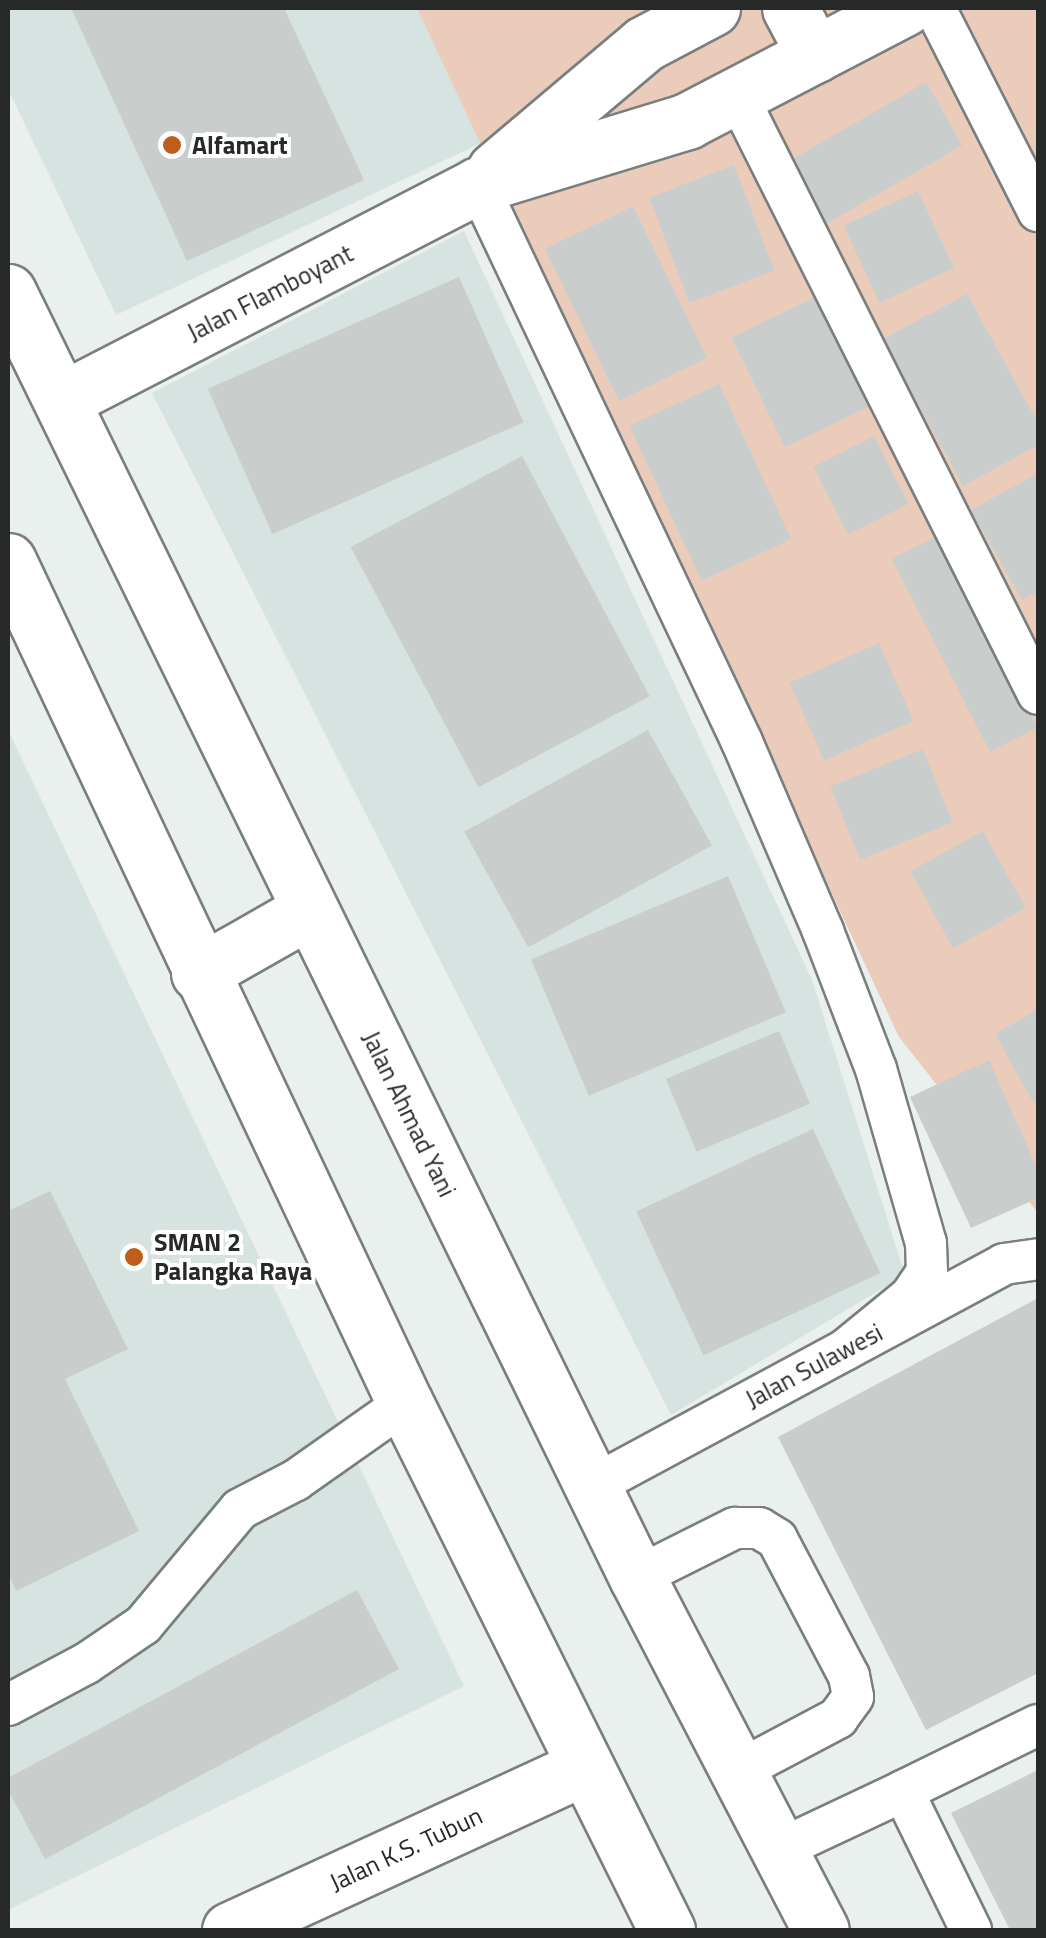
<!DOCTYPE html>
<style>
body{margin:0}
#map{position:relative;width:1046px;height:1938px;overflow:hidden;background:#eaf0ee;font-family:"Titillium Web",sans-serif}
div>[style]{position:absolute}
.built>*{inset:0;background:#d6e3e0}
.green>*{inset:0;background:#ebccbb}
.building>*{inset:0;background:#c9cecd;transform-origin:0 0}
.roads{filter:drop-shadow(2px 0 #7a7f7e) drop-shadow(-2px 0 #7a7f7e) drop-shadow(0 2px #7a7f7e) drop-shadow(0 -2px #7a7f7e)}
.lane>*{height:40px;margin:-20px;padding:0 20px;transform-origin:20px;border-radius:20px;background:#fff}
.street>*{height:55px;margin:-27.5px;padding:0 27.5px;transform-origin:27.5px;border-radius:27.5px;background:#fff}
.secondary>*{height:55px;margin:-27.5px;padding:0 27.5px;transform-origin:27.5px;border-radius:27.5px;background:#fff}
.dots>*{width:28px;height:28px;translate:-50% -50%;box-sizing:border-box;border:5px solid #fff;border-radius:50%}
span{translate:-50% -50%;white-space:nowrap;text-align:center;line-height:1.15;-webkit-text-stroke:8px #fff;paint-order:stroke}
.poi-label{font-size:25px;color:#272929;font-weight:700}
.left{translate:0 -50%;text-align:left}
.street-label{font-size:25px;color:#272929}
.frame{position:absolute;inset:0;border:10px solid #272929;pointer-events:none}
</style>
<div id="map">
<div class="built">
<div style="clip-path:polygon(8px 8px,419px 8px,483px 142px,116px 315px,8px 89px)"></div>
<div style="clip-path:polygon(464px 231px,812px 980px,905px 1275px,671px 1415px,152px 393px)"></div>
<div style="clip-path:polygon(8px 730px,464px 1686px,8px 1910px)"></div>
</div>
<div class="green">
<div style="clip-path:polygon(417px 8px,1038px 8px,1038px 1213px,899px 1037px)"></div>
</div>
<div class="building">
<div style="clip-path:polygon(71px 8px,284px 8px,364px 180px,187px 261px)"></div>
<div style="left:926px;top:82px;width:73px;height:157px;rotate:60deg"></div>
<div style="left:734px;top:165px;width:113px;height:91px;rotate:69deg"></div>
<div style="left:918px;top:191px;width:85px;height:82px;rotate:65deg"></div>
<div style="left:633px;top:206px;width:169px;height:98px;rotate:64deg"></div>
<div style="left:459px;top:277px;width:159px;height:275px;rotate:66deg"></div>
<div style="clip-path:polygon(967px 294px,1038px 423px,1038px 445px,963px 486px,883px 339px)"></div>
<div style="left:817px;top:296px;width:122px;height:95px;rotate:64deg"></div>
<div style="left:719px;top:384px;width:171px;height:99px;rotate:65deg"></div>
<div style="left:874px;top:436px;width:76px;height:68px;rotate:63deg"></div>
<div style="left:522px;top:456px;width:272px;height:194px;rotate:62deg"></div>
<div style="clip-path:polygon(1038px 473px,1038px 591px,1022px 600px,971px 510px)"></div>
<div style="left:939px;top:535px;width:216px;height:53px;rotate:63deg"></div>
<div style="left:879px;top:643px;width:85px;height:98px;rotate:66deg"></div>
<div style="left:648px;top:730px;width:132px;height:210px;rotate:61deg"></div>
<div style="left:923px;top:749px;width:79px;height:100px;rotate:68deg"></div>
<div style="left:983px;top:831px;width:88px;height:83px;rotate:61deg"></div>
<div style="left:728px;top:876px;width:148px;height:214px;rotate:67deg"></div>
<div style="clip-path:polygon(1038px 1009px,1038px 1099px,1033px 1102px,995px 1034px)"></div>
<div style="left:779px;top:1031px;width:79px;height:123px;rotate:67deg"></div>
<div style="clip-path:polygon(989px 1060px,1038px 1170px,1038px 1198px,971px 1228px,910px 1097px)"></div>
<div style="left:813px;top:1129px;width:159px;height:195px;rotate:65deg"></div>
<div style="clip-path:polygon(50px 1191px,128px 1349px,65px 1379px,139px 1531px,16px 1591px,8px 1573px,8px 1211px)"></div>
<div style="clip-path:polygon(1038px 1298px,1038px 1673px,926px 1730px,778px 1437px)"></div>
<div style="clip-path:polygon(357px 1590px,399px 1669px,45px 1859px,8px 1790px,8px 1778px)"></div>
<div style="clip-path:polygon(1038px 1770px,1038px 1930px,1010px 1930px,951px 1813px)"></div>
</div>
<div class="roads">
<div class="lane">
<div style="left:935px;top:8px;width:228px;rotate:63.1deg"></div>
<div style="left:737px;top:95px;width:670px;rotate:63.32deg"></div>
<div style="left:478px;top:185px;width:616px;rotate:64.64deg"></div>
<div style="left:742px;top:742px;width:206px;rotate:66.8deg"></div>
<div style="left:823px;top:931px;width:148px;rotate:69deg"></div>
<div style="left:876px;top:1069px;width:181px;rotate:74deg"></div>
<div style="left:926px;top:1243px;width:29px;rotate:88deg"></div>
<div style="left:927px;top:1272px;width:29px;rotate:124deg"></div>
<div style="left:911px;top:1296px;width:85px;rotate:140.7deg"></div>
<div style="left:594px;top:1485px;width:466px;rotate:-28.3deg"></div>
<div style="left:1004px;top:1264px;width:34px;rotate:-8deg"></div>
<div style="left:637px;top:1577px;width:110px;rotate:-26.6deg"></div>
<div style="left:735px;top:1528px;width:24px"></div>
<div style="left:759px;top:1528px;width:21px;rotate:31deg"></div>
<div style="left:777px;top:1539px;width:155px;rotate:62.3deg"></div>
<div style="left:849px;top:1676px;width:21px;rotate:79deg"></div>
<div style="left:853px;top:1697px;width:26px;rotate:126deg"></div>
<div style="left:838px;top:1718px;width:113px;rotate:152.1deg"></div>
<div style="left:8px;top:1705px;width:89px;rotate:-28deg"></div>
<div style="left:87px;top:1663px;width:68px;rotate:-34.2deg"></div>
<div style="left:143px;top:1625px;width:151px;rotate:-50.1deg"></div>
<div style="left:240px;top:1509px;width:63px;rotate:-27.4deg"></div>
<div style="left:296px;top:1480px;width:133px;rotate:-35.2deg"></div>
<div style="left:903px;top:1791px;width:150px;rotate:-26.1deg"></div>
<div style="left:780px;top:1849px;width:136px;rotate:-25.2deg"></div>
<div style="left:903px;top:1791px;width:155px;rotate:63.9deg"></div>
</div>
<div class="street">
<div style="left:790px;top:8px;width:53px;rotate:62deg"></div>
<div style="left:495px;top:170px;width:195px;rotate:-40.2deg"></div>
<div style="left:644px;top:44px;width:77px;rotate:-27.9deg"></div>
<div style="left:62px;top:400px;width:468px;rotate:-27.3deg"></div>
<div style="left:478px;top:185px;width:219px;rotate:-17deg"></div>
<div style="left:687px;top:121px;width:245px;rotate:-27.5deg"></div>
</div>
<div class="secondary">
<div style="left:8px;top:292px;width:1431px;rotate:63.92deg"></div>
<div style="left:637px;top:1577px;width:398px;rotate:62.5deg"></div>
<div style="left:8px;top:561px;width:931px;rotate:64.76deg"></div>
<div style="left:405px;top:1403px;width:589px;rotate:63.57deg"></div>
<div style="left:199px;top:973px;width:125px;rotate:-29.6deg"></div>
<div style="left:230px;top:1930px;width:387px;rotate:-24.7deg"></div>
</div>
</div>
<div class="dots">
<div style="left:172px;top:145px;background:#be5e1a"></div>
<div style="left:134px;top:1257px;background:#be5e1a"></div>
</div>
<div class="poi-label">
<span class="left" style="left:192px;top:145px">Alfamart</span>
<span class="left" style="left:154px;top:1257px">SMAN 2<br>Palangka Raya</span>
</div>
<div class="street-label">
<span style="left:270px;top:293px;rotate:-27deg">Jalan Flamboyant</span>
<span style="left:409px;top:1114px;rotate:64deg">Jalan Ahmad Yani</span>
<span style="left:814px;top:1366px;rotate:-28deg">Jalan Sulawesi</span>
<span style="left:406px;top:1849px;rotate:-25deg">Jalan K.S. Tubun</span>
</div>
<div class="frame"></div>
</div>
